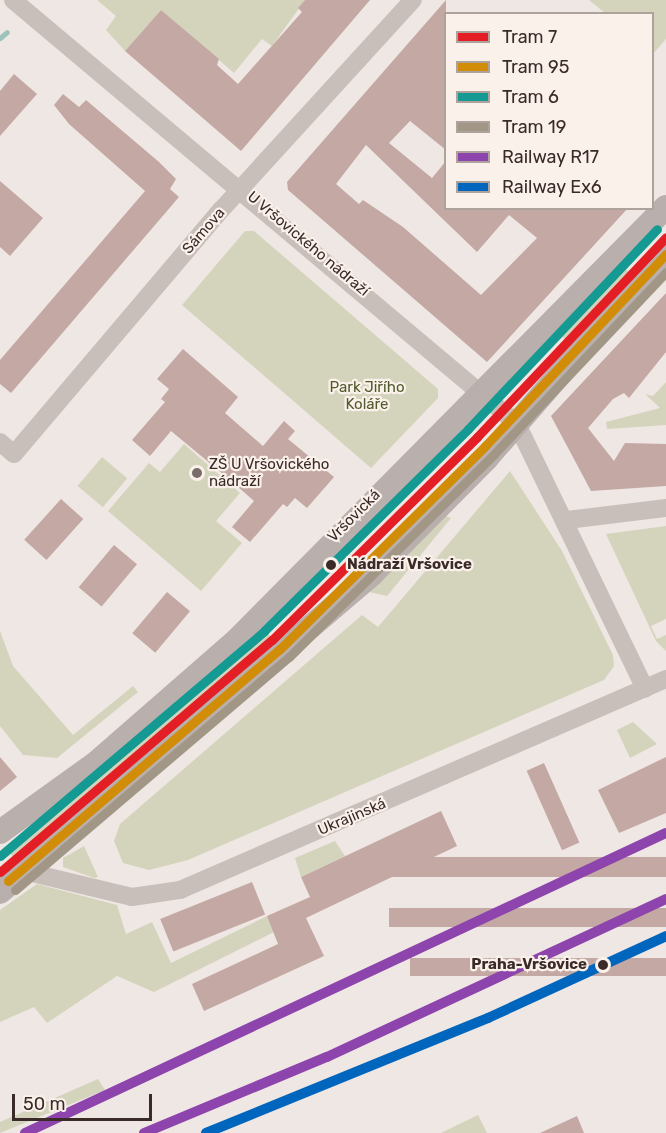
<!DOCTYPE html>
<meta charset="utf-8">
<style>
body{margin:0}
#map{position:relative;width:666px;height:1133px;overflow:hidden;background:#efe7e3;font-family:Rubik,sans-serif}
div>[style]{position:absolute}
.green>*{inset:0;background:#d4d4bc;transform-origin:0 0}
.stream>*{height:5px;margin:-2.5px;padding:0 2.5px;transform-origin:2.5px;border-radius:2.5px;background:#9ec3bc}
.building>*{inset:0;background:#c4a8a4;transform-origin:0 0}
.street>*{height:18px;margin:-9px;padding:0 9px;transform-origin:9px;border-radius:9px;background:#c8bfbb}
.secondary>*{height:24px;margin:-12px;padding:0 12px;transform-origin:12px;border-radius:12px;background:#b9afac}
.rail-1>*{height:10px;margin:-5px;padding:0 5px;transform-origin:5px;border-radius:5px;background:#8e44ad}
.rail-2>*{height:10px;margin:-5px;padding:0 5px;transform-origin:5px;border-radius:5px;background:#0065bd}
.tram-1>*{height:9px;margin:-4.5px;padding:0 4.5px;transform-origin:4.5px;border-radius:4.5px;background:#e31e25}
.tram-2>*{height:9px;margin:-4.5px;padding:0 4.5px;transform-origin:4.5px;border-radius:4.5px;background:#d18d08}
.tram-3>*{height:9px;margin:-4.5px;padding:0 4.5px;transform-origin:4.5px;border-radius:4.5px;background:#149a93}
.tram-4>*{height:9px;margin:-4.5px;padding:0 4.5px;transform-origin:4.5px;border-radius:4.5px;background:#a29786}
.dots>*{width:16px;height:16px;translate:-50% -50%;box-sizing:border-box;border:3px solid #fbf1eb;border-radius:50%}
span{translate:-50% -50%;white-space:nowrap;text-align:center;line-height:1.15;-webkit-text-stroke:4.5px #fbf1eb;paint-order:stroke}
.street-label{font-size:15px;color:#3a2b29}
.park-label{font-size:15px;color:#505a2b}
.poi-label{font-size:15px;color:#3a2b29}
.left{translate:0 -50%;text-align:left}
.stop-label{font-size:15px;color:#3a2b29;font-weight:700}
.right{translate:-100% -50%;text-align:right}
.legend{position:absolute;left:444px;top:12px;width:210px;height:198px;box-sizing:border-box;background:#fbf1eb;border:2px solid #aea29d;margin:0;padding:8px 10px;list-style:none;font-size:18px;color:#3a2b29}
.legend li{display:flex;align-items:center;gap:12px;height:30px}
.legend b{width:30px;border:2px solid #aea29d}
.scale{position:absolute;left:12px;top:1094px;width:140px;height:27px;box-sizing:border-box;border:3px solid #3a2b29;border-top:0;padding-left:8px;font-size:18px;line-height:21px;white-space:nowrap;color:#3a2b29;-webkit-text-stroke:4px #fbf1eb;paint-order:stroke}
</style>
<div id="map">
<div class="green">
<div style="clip-path:polygon(97px 0,305px 0,272px 46px,262px 39px,234px 73px,161px 10px,125px 51px,106px 30px,116px 16px)"></div>
<div style="clip-path:polygon(589px 0,666px 0,666px 39px,653px 54px,652px 14px,605px 13px)"></div>
<div style="clip-path:polygon(245px 231px,254px 231px,438px 389px,438px 398px,371px 468px,182px 305px)"></div>
<div style="left:623px;top:266px;width:17px;height:93px;rotate:45deg"></div>
<div style="clip-path:polygon(666px 382px,666px 425px,607px 429px,606px 422px,660px 408px,645px 394px,653px 396px)"></div>
<div style="clip-path:polygon(184px 444px,240px 493px,216px 521px,242px 543px,201px 591px,108px 511px,149px 463px,160px 472px)"></div>
<div style="left:102px;top:457px;width:33px;height:38px;rotate:40deg"></div>
<div style="clip-path:polygon(510px 471px,562px 551px,613px 655px,614px 666px,604px 680px,188px 860px,149px 870px,123px 863px,114px 841px,120px 824px,362px 615px,378px 627px)"></div>
<div style="clip-path:polygon(446px 516px,451px 518px,387px 596px,369px 592px)"></div>
<div style="clip-path:polygon(666px 526px,666px 619px,651px 626px,657px 639px,666px 635px,666px 651px,656px 641px,606px 534px)"></div>
<div style="left:262px;top:627px;width:27px;height:339px;rotate:48deg"></div>
<div style="clip-path:polygon(0 631px,13px 666px,73px 735px,133px 686px,138px 692px,57px 758px,23px 755px,0 726px)"></div>
<div style="clip-path:polygon(633px 722px,657px 744px,630px 758px,617px 730px)"></div>
<div style="clip-path:polygon(335px 841px,345px 856px,301px 877px,295px 858px)"></div>
<div style="clip-path:polygon(84px 846px,98px 877px,94px 878px,63px 867px,63px 858px)"></div>
<div style="clip-path:polygon(37px 884px,117px 905px,126px 934px,152px 922px,171px 963px,267px 916px,274px 932px,154px 992px,117px 976px,47px 1023px,34px 1007px,0 1022px,0 910px)"></div>
<div style="clip-path:polygon(98px 1079px,105px 1090px,0 1133px,0 1122px)"></div>
<div style="clip-path:polygon(478px 1115px,487px 1133px,441px 1133px)"></div>
</div>
<div class="stream">
<div style="left:0;top:38px;width:9px;rotate:-41deg"></div>
</div>
<div class="building">
<div style="clip-path:polygon(305px 0,370px 0,241px 151px,125px 51px,161px 10px,219px 59px,217px 65px,238px 84px,302px 12px,298px 8px)"></div>
<div style="clip-path:polygon(evenodd,446px 0,446px 150px,410px 121px,389px 143px,432px 178px,446px 161px,446px 208px,628px 208px,487px 362px,288px 190px,287px 182px,446px 0,366px 145px,477px 252px,509px 215px,537px 238px,481px 295px,403px 227px,363px 200px,359px 204px,336px 184px,366px 145px)"></div>
<div style="clip-path:polygon(14px 74px,37px 94px,0 136px,0 91px)"></div>
<div style="clip-path:polygon(63px 94px,79px 107px,86px 100px,159px 162px,176px 179px,170px 189px,179px 197px,11px 393px,0 384px,0 360px,145px 191px,69px 124px,54px 105px)"></div>
<div style="clip-path:polygon(0 181px,43px 218px,10px 256px,0 247px)"></div>
<div style="clip-path:polygon(666px 293px,666px 352px,629px 398px,624px 393px,613px 399px,588px 428px,614px 461px,625px 443px,666px 444px,666px 486px,591px 491px,551px 416px)"></div>
<div style="clip-path:polygon(183px 349px,238px 397px,225px 413px,263px 446px,284px 421px,295px 431px,288px 439px,334px 477px,307px 508px,295px 498px,287px 507px,283px 504px,250px 542px,232px 527px,254px 501px,229px 479px,171px 431px,150px 456px,132px 440px,165px 402px,161px 399px,169px 389px,157px 379px)"></div>
<div style="left:61px;top:499px;width:30px;height:55px;rotate:42deg"></div>
<div style="left:114px;top:545px;width:30px;height:55px;rotate:40deg"></div>
<div style="left:167px;top:592px;width:30px;height:54px;rotate:40deg"></div>
<div style="clip-path:polygon(0 757px,17px 777px,0 791px)"></div>
<div style="clip-path:polygon(666px 757px,666px 813px,619px 833px,598px 790px)"></div>
<div style="left:544px;top:763px;width:87px;height:19px;rotate:66deg"></div>
<div style="clip-path:polygon(441px 811px,457px 846px,306px 918px,324px 956px,204px 1011px,192px 984px,278px 944px,267px 916px,310px 897px,301px 877px)"></div>
<div style="left:666px;top:857px;width:20px;height:298px;rotate:90deg"></div>
<div style="left:252px;top:882px;width:35px;height:99px;rotate:68deg"></div>
<div style="left:666px;top:908px;width:19px;height:277px;rotate:90deg"></div>
<div style="left:666px;top:958px;width:18px;height:256px;rotate:90deg"></div>
<div style="clip-path:polygon(577px 1116px,584px 1133px,540px 1133px)"></div>
</div>
<div class="street">
<div style="left:13px;top:0;width:659px;rotate:40.07deg"></div>
<div style="left:517px;top:424px;width:294px;rotate:64.2deg"></div>
<div style="left:0;top:442px;width:18px;rotate:41deg"></div>
<div style="left:14px;top:454px;width:321px;rotate:-49.7deg"></div>
<div style="left:222px;top:209px;width:283px;rotate:-47.6deg"></div>
<div style="left:567px;top:520px;width:100px;rotate:-6.9deg"></div>
<div style="left:28px;top:872px;width:107px;rotate:13.5deg"></div>
<div style="left:132px;top:897px;width:49px;rotate:-8.3deg"></div>
<div style="left:180px;top:890px;width:530px;rotate:-23.47deg"></div>
</div>
<div class="secondary">
<div style="left:0;top:832px;width:118px;rotate:-35.7deg"></div>
<div style="left:96px;top:763px;width:189px;rotate:-41.1deg"></div>
<div style="left:238px;top:639px;width:608px;rotate:-45.27deg"></div>
<div style="left:0;top:892px;width:489px;rotate:-40.5deg"></div>
<div style="left:372px;top:574px;width:163px;rotate:-45.2deg"></div>
<div style="left:487px;top:458px;width:273px;rotate:-49deg"></div>
</div>
<div class="rail-1">
<div style="left:25px;top:1133px;width:708px;rotate:-25.08deg"></div>
<div style="left:144px;top:1133px;width:198px;rotate:-22.6deg"></div>
<div style="left:327px;top:1057px;width:374px;rotate:-25deg"></div>
</div>
<div class="rail-2">
<div style="left:206px;top:1133px;width:305px;rotate:-22.2deg"></div>
<div style="left:488px;top:1018px;width:196px;rotate:-24.7deg"></div>
</div>
<div class="tram-1">
<div style="left:0;top:872px;width:358px;rotate:-40.5deg"></div>
<div style="left:272px;top:640px;width:289px;rotate:-44.7deg"></div>
<div style="left:477px;top:437px;width:275px;rotate:-46.6deg"></div>
</div>
<div class="tram-2">
<div style="left:8px;top:881px;width:358px;rotate:-40.5deg"></div>
<div style="left:280px;top:649px;width:289px;rotate:-44.7deg"></div>
<div style="left:485px;top:446px;width:264px;rotate:-46.7deg"></div>
</div>
<div class="tram-3">
<div style="left:0;top:856px;width:347px;rotate:-40.4deg"></div>
<div style="left:264px;top:631px;width:287px;rotate:-44.7deg"></div>
<div style="left:468px;top:429px;width:275px;rotate:-46.6deg"></div>
</div>
<div class="tram-4">
<div style="left:15px;top:890px;width:360px;rotate:-40.4deg"></div>
<div style="left:289px;top:657px;width:289px;rotate:-44.7deg"></div>
<div style="left:494px;top:454px;width:250px;rotate:-46.6deg"></div>
</div>
<div class="dots">
<div style="left:197px;top:473px;background:#796d6a"></div>
<div style="left:331px;top:565px;background:#3a2b29"></div>
<div style="left:603px;top:965px;background:#3a2b29"></div>
</div>
<div class="street-label">
<span style="left:204px;top:231px;rotate:-49deg">Sámova</span>
<span style="left:308px;top:244px;rotate:40deg">U Vršovického nádraží</span>
<span style="left:354px;top:516px;rotate:-45deg">Vršovická</span>
<span style="left:352px;top:817px;rotate:-23deg">Ukrajinská</span>
</div>
<div class="park-label">
<span style="left:367px;top:396px">Park Jiřího<br>Koláře</span>
</div>
<div class="poi-label">
<span class="left" style="left:209px;top:473px">ZŠ U Vršovického<br>nádraží</span>
</div>
<div class="stop-label">
<span class="left" style="left:347px;top:565px">Nádraží Vršovice</span>
<span class="right" style="left:587px;top:965px">Praha-Vršovice</span>
</div>
<ul class="legend">
<li><b style="height:8px;background:#e31e25"></b>Tram 7</li>
<li><b style="height:8px;background:#d18d08"></b>Tram 95</li>
<li><b style="height:8px;background:#149a93"></b>Tram 6</li>
<li><b style="height:8px;background:#a29786"></b>Tram 19</li>
<li><b style="height:8px;background:#8e44ad"></b>Railway R17</li>
<li><b style="height:8px;background:#0065bd"></b>Railway Ex6</li>
</ul>
<div class="scale">50 m</div>
</div>
